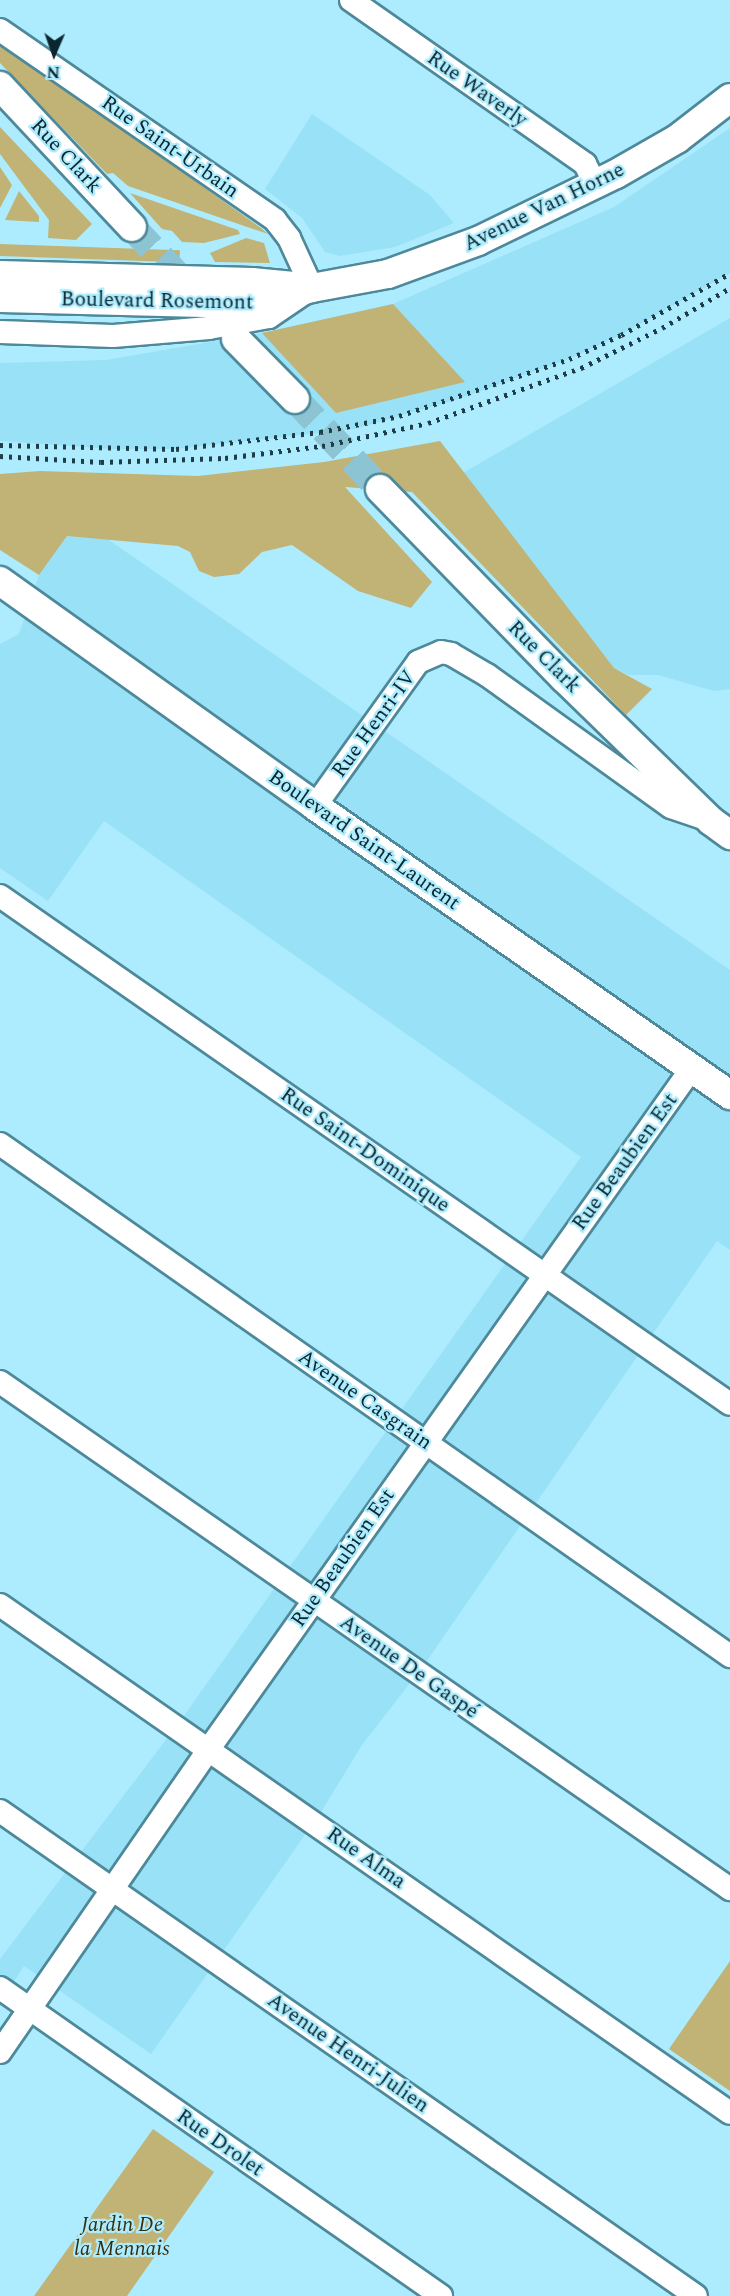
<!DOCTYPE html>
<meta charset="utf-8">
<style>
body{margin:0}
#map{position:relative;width:730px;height:2296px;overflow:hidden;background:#adecfe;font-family:Spectral,serif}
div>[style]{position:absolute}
.built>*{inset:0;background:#99e1f6}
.green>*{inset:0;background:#c1b375;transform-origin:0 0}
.major-tunnel>*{height:28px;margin-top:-14px;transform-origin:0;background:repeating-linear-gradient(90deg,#8dc4d4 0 28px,transparent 0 42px)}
.roads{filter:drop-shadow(2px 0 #4d899a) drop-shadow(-2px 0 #4d899a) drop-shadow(0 2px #4d899a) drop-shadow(0 -2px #4d899a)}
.minor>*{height:22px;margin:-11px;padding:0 11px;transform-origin:11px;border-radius:11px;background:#fff}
.major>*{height:28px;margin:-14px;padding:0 14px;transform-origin:14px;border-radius:14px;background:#fff}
.rail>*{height:4.5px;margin-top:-2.25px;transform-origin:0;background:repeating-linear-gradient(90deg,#1f3d46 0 3px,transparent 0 9px)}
span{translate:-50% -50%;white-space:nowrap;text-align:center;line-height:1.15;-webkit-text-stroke:4.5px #adecfe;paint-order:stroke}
.street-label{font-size:21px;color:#0c262d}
.park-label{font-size:21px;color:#352f0e;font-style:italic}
.north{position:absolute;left:24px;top:24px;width:60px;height:60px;-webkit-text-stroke:4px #adecfe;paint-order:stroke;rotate:182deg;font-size:16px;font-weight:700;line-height:24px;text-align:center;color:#0c262d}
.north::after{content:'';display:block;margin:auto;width:21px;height:27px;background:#0c262d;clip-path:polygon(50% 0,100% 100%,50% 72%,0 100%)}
</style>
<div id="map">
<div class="built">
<div style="clip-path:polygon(312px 114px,430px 195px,454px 223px,395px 247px,340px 256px,325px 252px,302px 218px,265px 189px)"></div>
<div style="clip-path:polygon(730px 128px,730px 273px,621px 335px,569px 359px,458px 399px,355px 429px,176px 449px,112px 449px,0 441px,0 363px,106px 360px,262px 333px,393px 304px,614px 207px)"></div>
<div style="clip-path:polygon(730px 318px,730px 689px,714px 691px,658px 675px,629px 675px,614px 668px,463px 473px)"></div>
<div style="clip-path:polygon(67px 536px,106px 538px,730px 970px,730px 1250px,717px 1241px,424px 1665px,362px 1745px,321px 1812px,151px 2054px,24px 1966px,0 2003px,0 1959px,183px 1717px,581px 1157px,104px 821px,48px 901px,0 868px,0 644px,19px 634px,39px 575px)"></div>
</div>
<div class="green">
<div style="clip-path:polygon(0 41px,261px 228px,268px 234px,128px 186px,113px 173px,107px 174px,0 63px)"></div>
<div style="clip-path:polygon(0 127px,92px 224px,76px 240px,48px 238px,49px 220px,0 154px)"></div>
<div style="clip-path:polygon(0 167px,12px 185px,0 208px)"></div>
<div style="clip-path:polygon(19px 191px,39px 216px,39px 222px,5px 220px)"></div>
<div style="clip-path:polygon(130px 193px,238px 230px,240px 234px,204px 243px,182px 242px,172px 231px,162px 229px)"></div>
<div style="clip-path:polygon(246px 238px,264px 243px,270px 263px,215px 262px,210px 253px)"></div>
<div style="left:0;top:244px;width:180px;height:12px;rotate:2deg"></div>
<div style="clip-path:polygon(393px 304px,465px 382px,336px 413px,262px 333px)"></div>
<div style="clip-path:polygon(440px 441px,614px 668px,652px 689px,626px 715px,412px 492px,345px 487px,432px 582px,411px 608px,358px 591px,292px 545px,262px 552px,239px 574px,214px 577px,199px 571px,190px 552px,178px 546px,67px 536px,39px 575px,0 550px,0 474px,40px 471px,198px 476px,324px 462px)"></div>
<div style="clip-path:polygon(730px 1961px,730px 2091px,669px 2049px)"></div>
<div style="clip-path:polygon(153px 2129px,214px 2172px,127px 2296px,34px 2296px)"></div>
</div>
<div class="major-tunnel">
<div style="left:132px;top:227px;width:91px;rotate:46.8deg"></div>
<div style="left:295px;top:399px;width:124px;rotate:46.6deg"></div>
</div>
<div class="roads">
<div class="minor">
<div style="left:351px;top:0;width:286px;rotate:35deg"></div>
<div style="left:585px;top:164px;width:22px;rotate:63deg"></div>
<div style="left:0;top:30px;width:334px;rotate:34.6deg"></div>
<div style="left:275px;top:220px;width:23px;rotate:52deg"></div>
<div style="left:289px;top:238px;width:55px;rotate:65.3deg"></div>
<div style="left:312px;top:288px;width:52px;rotate:146deg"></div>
<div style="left:269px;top:317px;width:61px;rotate:169.6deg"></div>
<div style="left:209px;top:328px;width:96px;rotate:175.2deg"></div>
<div style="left:113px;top:336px;width:113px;rotate:-178deg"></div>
<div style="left:315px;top:806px;width:177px;rotate:-54.4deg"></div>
<div style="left:418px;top:662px;width:25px;rotate:-23deg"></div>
<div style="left:441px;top:652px;width:10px;rotate:11deg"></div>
<div style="left:451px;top:654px;width:42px;rotate:30.3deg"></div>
<div style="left:487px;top:675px;width:226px;rotate:35.7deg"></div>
<div style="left:671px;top:807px;width:39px;rotate:19deg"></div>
<div style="left:0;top:896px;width:889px;rotate:34.83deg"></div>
<div style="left:0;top:1144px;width:892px;rotate:35.04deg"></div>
<div style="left:0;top:1382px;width:889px;rotate:34.78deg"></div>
<div style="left:0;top:1605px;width:889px;rotate:34.83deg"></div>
<div style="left:0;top:1811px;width:848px;rotate:34.87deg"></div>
<div style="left:0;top:1988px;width:538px;rotate:34.93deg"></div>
<div style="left:0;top:2052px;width:367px;rotate:-55.4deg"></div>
<div style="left:208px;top:1750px;width:836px;rotate:-54.64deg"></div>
</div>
<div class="major">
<div style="left:0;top:86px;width:193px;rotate:46.9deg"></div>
<div style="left:0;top:275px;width:252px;rotate:1.6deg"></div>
<div style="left:252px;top:282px;width:52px;rotate:5.5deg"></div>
<div style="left:0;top:298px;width:254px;rotate:1.4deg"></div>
<div style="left:254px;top:304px;width:60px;rotate:-15.4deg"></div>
<div style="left:312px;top:288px;width:77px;rotate:-10.4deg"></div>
<div style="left:388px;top:274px;width:96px;rotate:-20.1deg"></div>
<div style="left:478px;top:241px;width:153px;rotate:-25.9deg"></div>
<div style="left:616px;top:174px;width:70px;rotate:-29.8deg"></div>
<div style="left:677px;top:139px;width:67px;rotate:-37.7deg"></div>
<div style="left:236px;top:339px;width:84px;rotate:45.5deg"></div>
<div style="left:380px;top:489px;width:264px;rotate:45.8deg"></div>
<div style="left:564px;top:678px;width:205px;rotate:44.2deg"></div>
<div style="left:711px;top:821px;width:24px;rotate:36deg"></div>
<div style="left:0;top:581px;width:387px;rotate:35.5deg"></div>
<div style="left:315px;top:806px;width:506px;rotate:34.85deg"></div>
</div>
</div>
<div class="rail">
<div style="left:0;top:445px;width:176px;rotate:1.3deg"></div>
<div style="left:176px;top:449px;width:145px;rotate:-6.7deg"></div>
<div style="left:320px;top:432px;width:81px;rotate:-11.4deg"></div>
<div style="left:399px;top:416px;width:179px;rotate:-18.5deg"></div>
<div style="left:569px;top:359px;width:57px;rotate:-24.8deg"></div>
<div style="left:621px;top:335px;width:125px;rotate:-29.6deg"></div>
<div style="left:0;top:456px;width:101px;rotate:3.4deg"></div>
<div style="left:101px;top:462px;width:124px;rotate:-1.8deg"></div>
<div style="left:225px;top:458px;width:98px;rotate:-7.1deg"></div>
<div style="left:322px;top:446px;width:108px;rotate:-12.2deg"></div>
<div style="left:428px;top:423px;width:163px;rotate:-19.8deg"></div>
<div style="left:581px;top:368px;width:90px;rotate:-26.3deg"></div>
<div style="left:662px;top:328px;width:79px;rotate:-30.5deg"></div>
</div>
<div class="street-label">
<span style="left:477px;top:89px;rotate:35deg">Rue Waverly</span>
<span style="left:170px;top:147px;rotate:35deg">Rue Saint-Urbain</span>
<span style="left:66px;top:156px;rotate:47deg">Rue Clark</span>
<span style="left:544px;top:207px;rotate:-26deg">Avenue Van Horne</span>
<span style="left:157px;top:301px;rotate:1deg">Boulevard Rosemont</span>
<span style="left:544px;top:657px;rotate:45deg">Rue Clark</span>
<span style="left:374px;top:724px;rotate:-54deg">Rue Henri-IV</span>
<span style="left:364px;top:840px;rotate:35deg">Boulevard Saint-Laurent</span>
<span style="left:365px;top:1150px;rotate:35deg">Rue Saint-Dominique</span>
<span style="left:625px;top:1162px;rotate:-54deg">Rue Beaubien Est</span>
<span style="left:365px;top:1400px;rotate:35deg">Avenue Casgrain</span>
<span style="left:343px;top:1558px;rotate:-55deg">Rue Beaubien Est</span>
<span style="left:409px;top:1667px;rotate:35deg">Avenue De Gaspé</span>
<span style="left:366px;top:1858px;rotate:35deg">Rue Alma</span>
<span style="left:348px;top:2053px;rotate:35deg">Avenue Henri-Julien</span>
<span style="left:220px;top:2143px;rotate:35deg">Rue Drolet</span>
</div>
<div class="park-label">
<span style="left:122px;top:2237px">Jardin De<br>la Mennais</span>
</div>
<div class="north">N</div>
</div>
